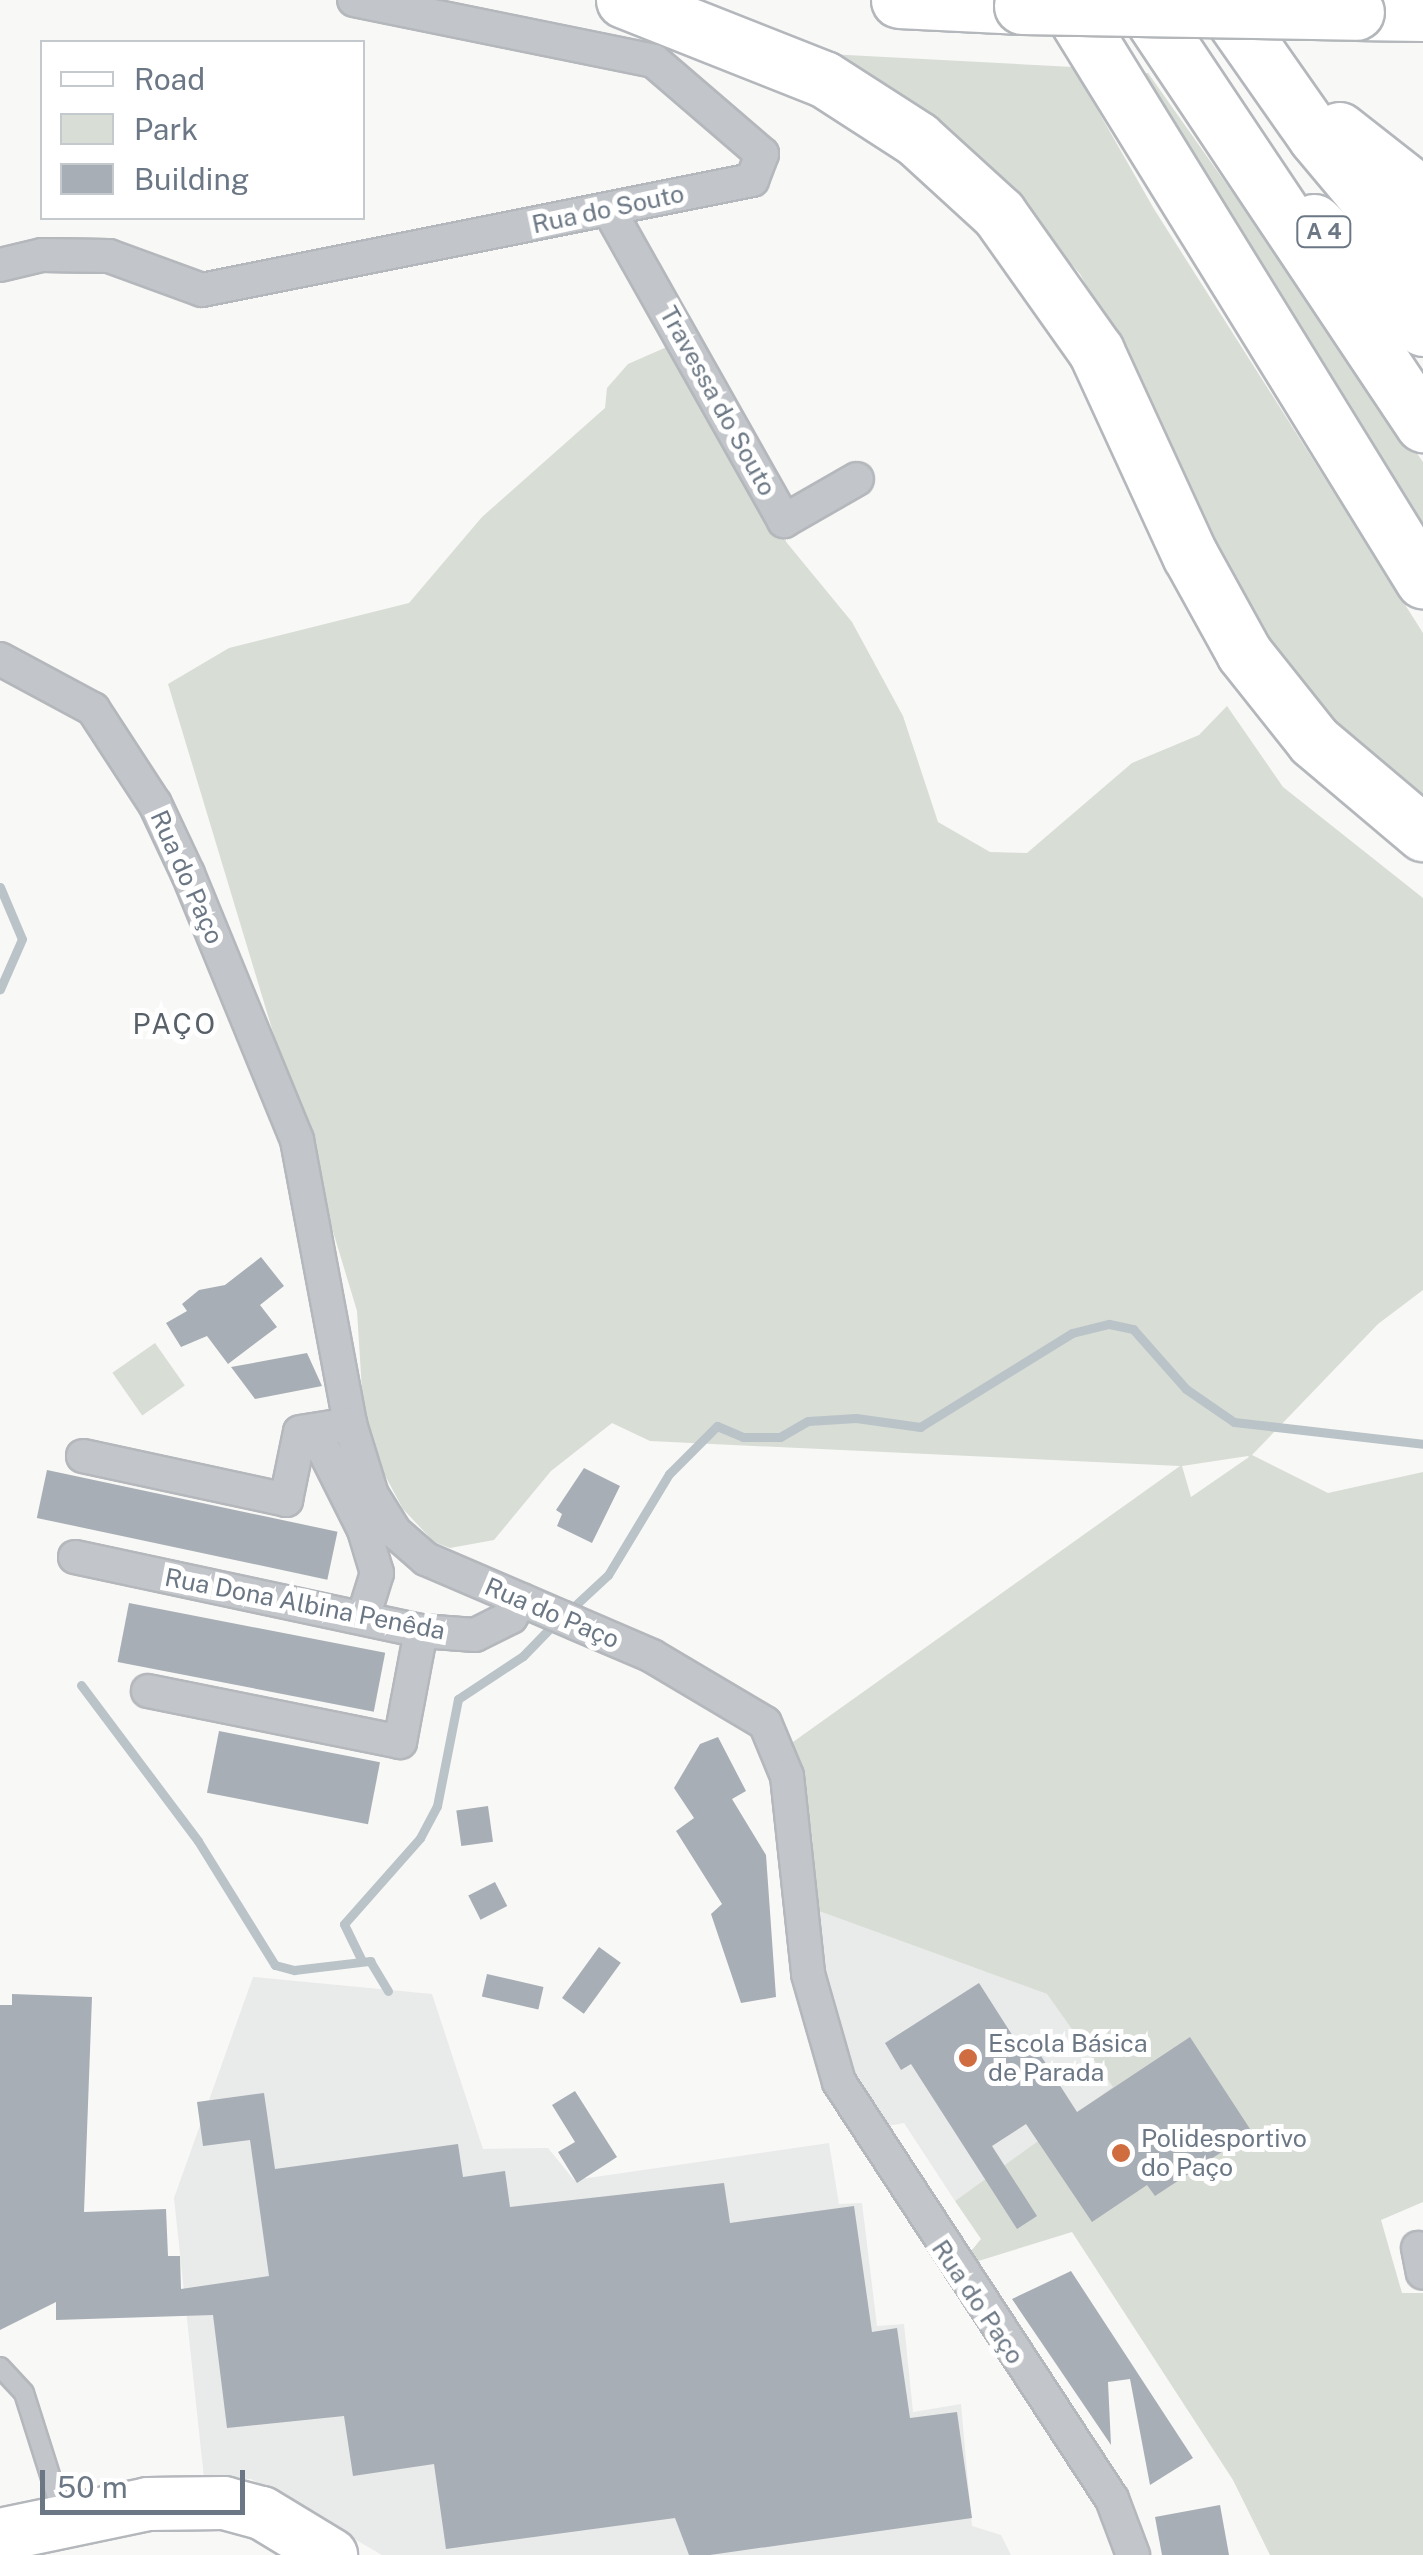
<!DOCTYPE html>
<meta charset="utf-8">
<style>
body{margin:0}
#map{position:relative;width:1423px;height:2555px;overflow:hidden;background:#f8f8f6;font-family:"Public Sans",sans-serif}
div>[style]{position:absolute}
.built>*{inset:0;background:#e9eaea}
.green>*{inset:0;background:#d8ddd6;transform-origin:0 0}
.stream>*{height:9px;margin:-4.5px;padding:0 4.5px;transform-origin:4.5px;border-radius:4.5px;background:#bac3c8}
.building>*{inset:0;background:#a8aeb5;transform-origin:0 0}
.roads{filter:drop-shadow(2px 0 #b4b7bb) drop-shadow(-2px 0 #b4b7bb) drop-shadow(0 2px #b4b7bb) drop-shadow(0 -2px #b4b7bb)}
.service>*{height:18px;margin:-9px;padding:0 9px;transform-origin:9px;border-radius:9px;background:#c2c5c9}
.minor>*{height:32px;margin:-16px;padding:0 16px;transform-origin:16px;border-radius:16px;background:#c2c5c9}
.primary>*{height:52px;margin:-26px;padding:0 26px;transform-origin:26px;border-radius:26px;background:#fff}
.motorway>*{height:55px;margin:-27.5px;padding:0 27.5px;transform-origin:27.5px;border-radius:27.5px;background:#fff}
.bridges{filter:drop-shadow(2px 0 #b4b7ba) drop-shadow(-2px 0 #b4b7ba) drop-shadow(0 2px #b4b7ba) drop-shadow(0 -2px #b4b7ba)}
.motorway-bridge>*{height:55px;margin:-27.5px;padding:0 27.5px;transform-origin:27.5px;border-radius:27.5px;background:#fff}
.dots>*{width:28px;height:28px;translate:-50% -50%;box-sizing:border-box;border:5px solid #fff;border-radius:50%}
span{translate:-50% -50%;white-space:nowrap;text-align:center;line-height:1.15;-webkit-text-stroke:10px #fff;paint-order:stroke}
.shield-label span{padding:2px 8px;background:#fff;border:2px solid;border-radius:8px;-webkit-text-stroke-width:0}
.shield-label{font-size:22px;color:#6b7784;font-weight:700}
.street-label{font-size:25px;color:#6b7784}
.poi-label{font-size:25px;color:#6b7784}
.left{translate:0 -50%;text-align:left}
.neighbourhood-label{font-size:28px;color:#58616a;letter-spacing:2.5px}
.legend{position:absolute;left:40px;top:40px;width:325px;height:180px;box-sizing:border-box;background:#fff;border:2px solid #c4c9ce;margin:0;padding:12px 18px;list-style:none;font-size:30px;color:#6b7784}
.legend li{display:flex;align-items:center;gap:20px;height:50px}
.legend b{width:50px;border:2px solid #c4c9ce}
.scale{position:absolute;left:40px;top:2470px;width:205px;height:45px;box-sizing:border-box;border:5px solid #6b7784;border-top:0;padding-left:12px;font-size:30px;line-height:35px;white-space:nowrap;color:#6b7784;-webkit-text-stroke:8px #fff;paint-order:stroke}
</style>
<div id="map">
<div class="built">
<div style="clip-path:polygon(816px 1910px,1047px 1994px,1114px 2087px,955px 2201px,904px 2123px,882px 2127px,860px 2094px,825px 1990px)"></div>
<div style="clip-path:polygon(253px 1977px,432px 1994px,483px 2149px,548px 2148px,574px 2180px,829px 2143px,839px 2204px,862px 2203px,877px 2326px,904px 2324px,913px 2412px,961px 2404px,972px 2526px,1001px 2535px,1011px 2555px,382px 2555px,251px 2479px,204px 2478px,174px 2198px)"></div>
</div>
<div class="green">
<div style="clip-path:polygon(809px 53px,1073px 67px,1154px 209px,1423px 633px,1423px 811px,1404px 799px,1266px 651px,1135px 372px,1080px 274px,1008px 191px)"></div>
<div style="clip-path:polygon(1131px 73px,1148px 73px,1423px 462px,1423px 534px)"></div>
<div style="clip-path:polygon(evenodd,669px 346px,787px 543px,852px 622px,903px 716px,938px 822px,990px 852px,1027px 853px,1132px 763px,1199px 735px,1227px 706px,1283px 787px,1423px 898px,1423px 1290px,1378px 1324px,1252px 1455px,1328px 1493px,1423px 1472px,1423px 2202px,1381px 2220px,1402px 2293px,1423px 2293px,1423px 2555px,1270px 2555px,1233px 2480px,1072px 2232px,972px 2263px,967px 2256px,981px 2239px,955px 2201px,1113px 2087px,1047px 1994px,816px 1910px,812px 1835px,793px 1742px,1180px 1466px,650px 1441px,612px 1423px,551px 1471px,494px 1540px,450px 1548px,434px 1542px,403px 1509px,365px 1438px,357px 1311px,168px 684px,229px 648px,409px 603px,482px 517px,605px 408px,607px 388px,628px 364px,669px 346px,1248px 1456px,1249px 1457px,1191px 1497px,1182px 1466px,1248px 1456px)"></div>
<div style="left:155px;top:1343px;width:52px;height:52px;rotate:55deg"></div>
</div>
<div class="stream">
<div style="left:0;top:887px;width:56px;rotate:67.1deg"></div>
<div style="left:22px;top:939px;width:55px;rotate:113.7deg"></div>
<div style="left:568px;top:1612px;width:54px;rotate:-42.8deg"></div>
<div style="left:608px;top:1575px;width:118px;rotate:-58.9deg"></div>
<div style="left:669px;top:1474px;width:68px;rotate:-45deg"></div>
<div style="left:717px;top:1426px;width:28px;rotate:23deg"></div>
<div style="left:743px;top:1437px;width:37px"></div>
<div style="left:780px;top:1437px;width:32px;rotate:-30deg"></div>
<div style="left:808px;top:1421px;width:48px;rotate:-3.6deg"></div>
<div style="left:856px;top:1418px;width:65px;rotate:8deg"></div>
<div style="left:920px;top:1427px;width:179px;rotate:-31.7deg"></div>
<div style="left:1072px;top:1333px;width:38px;rotate:-14deg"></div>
<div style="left:1109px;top:1324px;width:25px;rotate:12deg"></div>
<div style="left:1133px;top:1329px;width:80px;rotate:48.5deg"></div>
<div style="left:1186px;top:1389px;width:58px;rotate:34.5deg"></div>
<div style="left:1234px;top:1422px;width:190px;rotate:6.6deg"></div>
<div style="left:81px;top:1685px;width:195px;rotate:53.1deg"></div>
<div style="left:198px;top:1841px;width:146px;rotate:58.2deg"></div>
<div style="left:275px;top:1965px;width:20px;rotate:15deg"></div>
<div style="left:294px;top:1970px;width:77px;rotate:-6.8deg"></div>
<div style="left:370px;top:1961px;width:35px;rotate:59deg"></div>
<div style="left:361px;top:1959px;width:39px;rotate:-116deg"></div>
<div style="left:344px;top:1924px;width:115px;rotate:-48.5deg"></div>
<div style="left:420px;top:1838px;width:36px;rotate:-62deg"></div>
<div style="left:437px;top:1806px;width:109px;rotate:-78.9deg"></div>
<div style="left:458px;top:1699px;width:78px;rotate:-33.5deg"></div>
<div style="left:523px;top:1656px;width:47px;rotate:-45.9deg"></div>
</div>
<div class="building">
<div style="clip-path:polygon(261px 1257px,284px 1286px,260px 1305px,277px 1327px,228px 1364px,207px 1336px,181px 1347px,166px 1323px,187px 1311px,182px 1304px,199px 1290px,225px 1285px)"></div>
<div style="clip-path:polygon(307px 1353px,322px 1386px,255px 1399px,231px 1367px)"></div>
<div style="clip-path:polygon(584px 1468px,620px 1486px,592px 1543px,557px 1526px,562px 1514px,556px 1510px)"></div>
<div style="left:47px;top:1470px;width:297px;height:49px;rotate:12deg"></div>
<div style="left:129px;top:1603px;width:261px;height:60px;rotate:11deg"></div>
<div style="left:219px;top:1731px;width:164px;height:63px;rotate:11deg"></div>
<div style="clip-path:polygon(718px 1737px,746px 1791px,732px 1799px,766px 1855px,776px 1997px,741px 2003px,711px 1914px,722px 1904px,676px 1831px,694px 1818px,674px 1788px,700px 1744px)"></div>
<div style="left:488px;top:1806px;width:36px;height:32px;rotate:82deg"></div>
<div style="left:495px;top:1882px;width:27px;height:30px;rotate:63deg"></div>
<div style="left:599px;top:1947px;width:27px;height:63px;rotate:36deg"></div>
<div style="left:487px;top:1974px;width:58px;height:23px;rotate:13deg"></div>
<div style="clip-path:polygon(979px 1983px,1023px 2052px,1034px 2045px,1077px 2112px,1190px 2037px,1252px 2132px,1155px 2196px,1147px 2185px,1092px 2222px,1026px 2124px,992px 2146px,1037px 2216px,1017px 2229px,911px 2064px,901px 2070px,885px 2043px)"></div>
<div style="clip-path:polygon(12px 1994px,92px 1997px,84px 2212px,166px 2209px,168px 2256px,180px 2256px,181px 2289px,269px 2276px,250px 2140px,203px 2146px,197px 2102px,264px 2093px,275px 2169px,458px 2144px,463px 2177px,505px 2171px,510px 2207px,724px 2183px,730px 2223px,854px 2206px,872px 2332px,897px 2328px,910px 2418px,957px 2412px,972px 2518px,710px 2555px,689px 2555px,675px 2518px,446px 2549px,434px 2464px,353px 2476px,344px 2416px,227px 2428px,213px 2315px,56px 2320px,56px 2302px,0 2330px,0 2005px,12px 2005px)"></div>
<div style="clip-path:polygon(575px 2091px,617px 2157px,577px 2183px,558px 2152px,575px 2142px,552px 2105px)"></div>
<div style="clip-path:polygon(1071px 2271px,1193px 2458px,1150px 2485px,1130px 2379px,1108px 2382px,1111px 2445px,1012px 2299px)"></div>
<div style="clip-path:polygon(1220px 2505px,1229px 2555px,1162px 2555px,1155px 2517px)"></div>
</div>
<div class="roads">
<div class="service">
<div style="left:0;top:2367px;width:35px;rotate:47deg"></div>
<div style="left:24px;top:2393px;width:129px;rotate:72.4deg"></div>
</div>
<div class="minor">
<div style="left:609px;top:210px;width:357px;rotate:60.6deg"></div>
<div style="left:784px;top:521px;width:84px;rotate:-29.9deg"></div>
<div style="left:0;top:265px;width:43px;rotate:-13.4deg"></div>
<div style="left:42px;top:255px;width:67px;rotate:0.9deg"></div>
<div style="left:109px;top:256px;width:99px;rotate:20.1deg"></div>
<div style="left:202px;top:290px;width:561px;rotate:-11.31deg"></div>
<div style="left:752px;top:180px;width:28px;rotate:-69deg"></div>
<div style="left:762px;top:154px;width:143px;rotate:-139.3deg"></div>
<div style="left:654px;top:61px;width:306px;rotate:-168.5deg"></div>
<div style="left:0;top:659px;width:106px;rotate:28.3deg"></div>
<div style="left:93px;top:709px;width:113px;rotate:56.9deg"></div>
<div style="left:155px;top:804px;width:77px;rotate:64.8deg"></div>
<div style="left:188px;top:874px;width:287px;rotate:67.7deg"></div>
<div style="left:297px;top:1140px;width:289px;rotate:79.4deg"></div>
<div style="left:350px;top:1424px;width:74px;rotate:72.8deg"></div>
<div style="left:372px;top:1495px;width:44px;rotate:58.1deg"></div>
<div style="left:395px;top:1532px;width:41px;rotate:41.1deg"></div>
<div style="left:426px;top:1559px;width:246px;rotate:23.2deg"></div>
<div style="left:652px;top:1656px;width:131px;rotate:30.7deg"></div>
<div style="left:765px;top:1723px;width:57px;rotate:67.5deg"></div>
<div style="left:787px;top:1776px;width:199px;rotate:83.9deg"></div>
<div style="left:808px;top:1974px;width:112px;rotate:74deg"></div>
<div style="left:839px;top:2082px;width:498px;rotate:56.8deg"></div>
<div style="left:1112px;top:2499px;width:60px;rotate:69.4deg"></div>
<div style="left:314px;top:1430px;width:112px;rotate:63.4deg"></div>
<div style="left:364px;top:1530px;width:45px;rotate:73.2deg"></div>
<div style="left:377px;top:1573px;width:47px;rotate:107.3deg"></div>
<div style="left:83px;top:1456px;width:208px;rotate:12.2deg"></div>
<div style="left:286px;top:1500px;width:69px;rotate:-78.4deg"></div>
<div style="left:300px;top:1432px;width:51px;rotate:-9.1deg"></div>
<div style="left:75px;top:1557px;width:354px;rotate:12.1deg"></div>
<div style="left:421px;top:1631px;width:54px;rotate:4.2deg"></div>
<div style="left:475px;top:1635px;width:40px;rotate:-26.6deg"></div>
<div style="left:511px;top:1617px;width:20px;rotate:-60deg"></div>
<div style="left:148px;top:1691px;width:257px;rotate:11.4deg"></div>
<div style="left:400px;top:1742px;width:113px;rotate:-79.3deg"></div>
<div style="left:1418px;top:2248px;width:25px;rotate:79deg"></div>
</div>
<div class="primary">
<div style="left:0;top:2535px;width:151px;rotate:-11.8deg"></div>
<div style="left:148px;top:2504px;width:76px;rotate:-0.8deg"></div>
<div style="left:224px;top:2503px;width:39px;rotate:15deg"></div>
<div style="left:262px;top:2513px;width:81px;rotate:31.3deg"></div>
</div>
<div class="motorway">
<div style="left:624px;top:0;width:215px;rotate:21.6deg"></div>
<div style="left:824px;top:79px;width:111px;rotate:32.8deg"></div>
<div style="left:917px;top:139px;width:111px;rotate:42.4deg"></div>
<div style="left:999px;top:214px;width:168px;rotate:54.7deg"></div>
<div style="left:1096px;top:351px;width:225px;rotate:65.3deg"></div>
<div style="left:1190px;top:555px;width:112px;rotate:61.1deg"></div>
<div style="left:1244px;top:653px;width:112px;rotate:51.5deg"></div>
<div style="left:1314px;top:741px;width:143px;rotate:40.2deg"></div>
<div style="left:899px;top:0;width:123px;rotate:2.8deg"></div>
<div style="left:1065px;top:0;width:682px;rotate:58.32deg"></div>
<div style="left:1140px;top:0;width:510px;rotate:56.28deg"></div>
<div style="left:1220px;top:0;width:167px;rotate:55deg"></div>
<div style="left:1316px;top:137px;width:167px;rotate:50.1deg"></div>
<div style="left:1356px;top:12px;width:67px;rotate:0.9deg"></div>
<div style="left:1339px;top:130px;width:107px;rotate:38.2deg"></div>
<div style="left:1314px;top:222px;width:152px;rotate:44.2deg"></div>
</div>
</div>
<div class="bridges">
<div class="motorway-bridge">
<div style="left:1022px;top:6px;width:334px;rotate:1deg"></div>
</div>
</div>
<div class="dots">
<div style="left:968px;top:2058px;background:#cf6c40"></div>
<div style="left:1121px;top:2153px;background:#cf6c40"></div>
</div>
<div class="shield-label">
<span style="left:1324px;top:232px">A 4</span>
</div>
<div class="street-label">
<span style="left:608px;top:209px;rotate:-12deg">Rua do Souto</span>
<span style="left:718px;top:401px;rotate:61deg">Travessa do Souto</span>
<span style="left:187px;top:877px;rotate:66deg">Rua do Paço</span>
<span style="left:305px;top:1604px;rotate:11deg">Rua Dona Albina Penêda</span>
<span style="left:552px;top:1613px;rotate:23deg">Rua do Paço</span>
<span style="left:978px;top:2302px;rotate:56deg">Rua do Paço</span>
</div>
<div class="poi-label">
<span class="left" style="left:988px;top:2058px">Escola Básica<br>de Parada</span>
<span class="left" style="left:1141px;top:2153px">Polidesportivo<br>do Paço</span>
</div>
<div class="neighbourhood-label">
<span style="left:175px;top:1024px">PAÇO</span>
</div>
<ul class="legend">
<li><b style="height:12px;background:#fff"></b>Road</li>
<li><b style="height:28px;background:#d8ddd6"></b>Park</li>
<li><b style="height:28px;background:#a8aeb5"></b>Building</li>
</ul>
<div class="scale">50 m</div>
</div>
